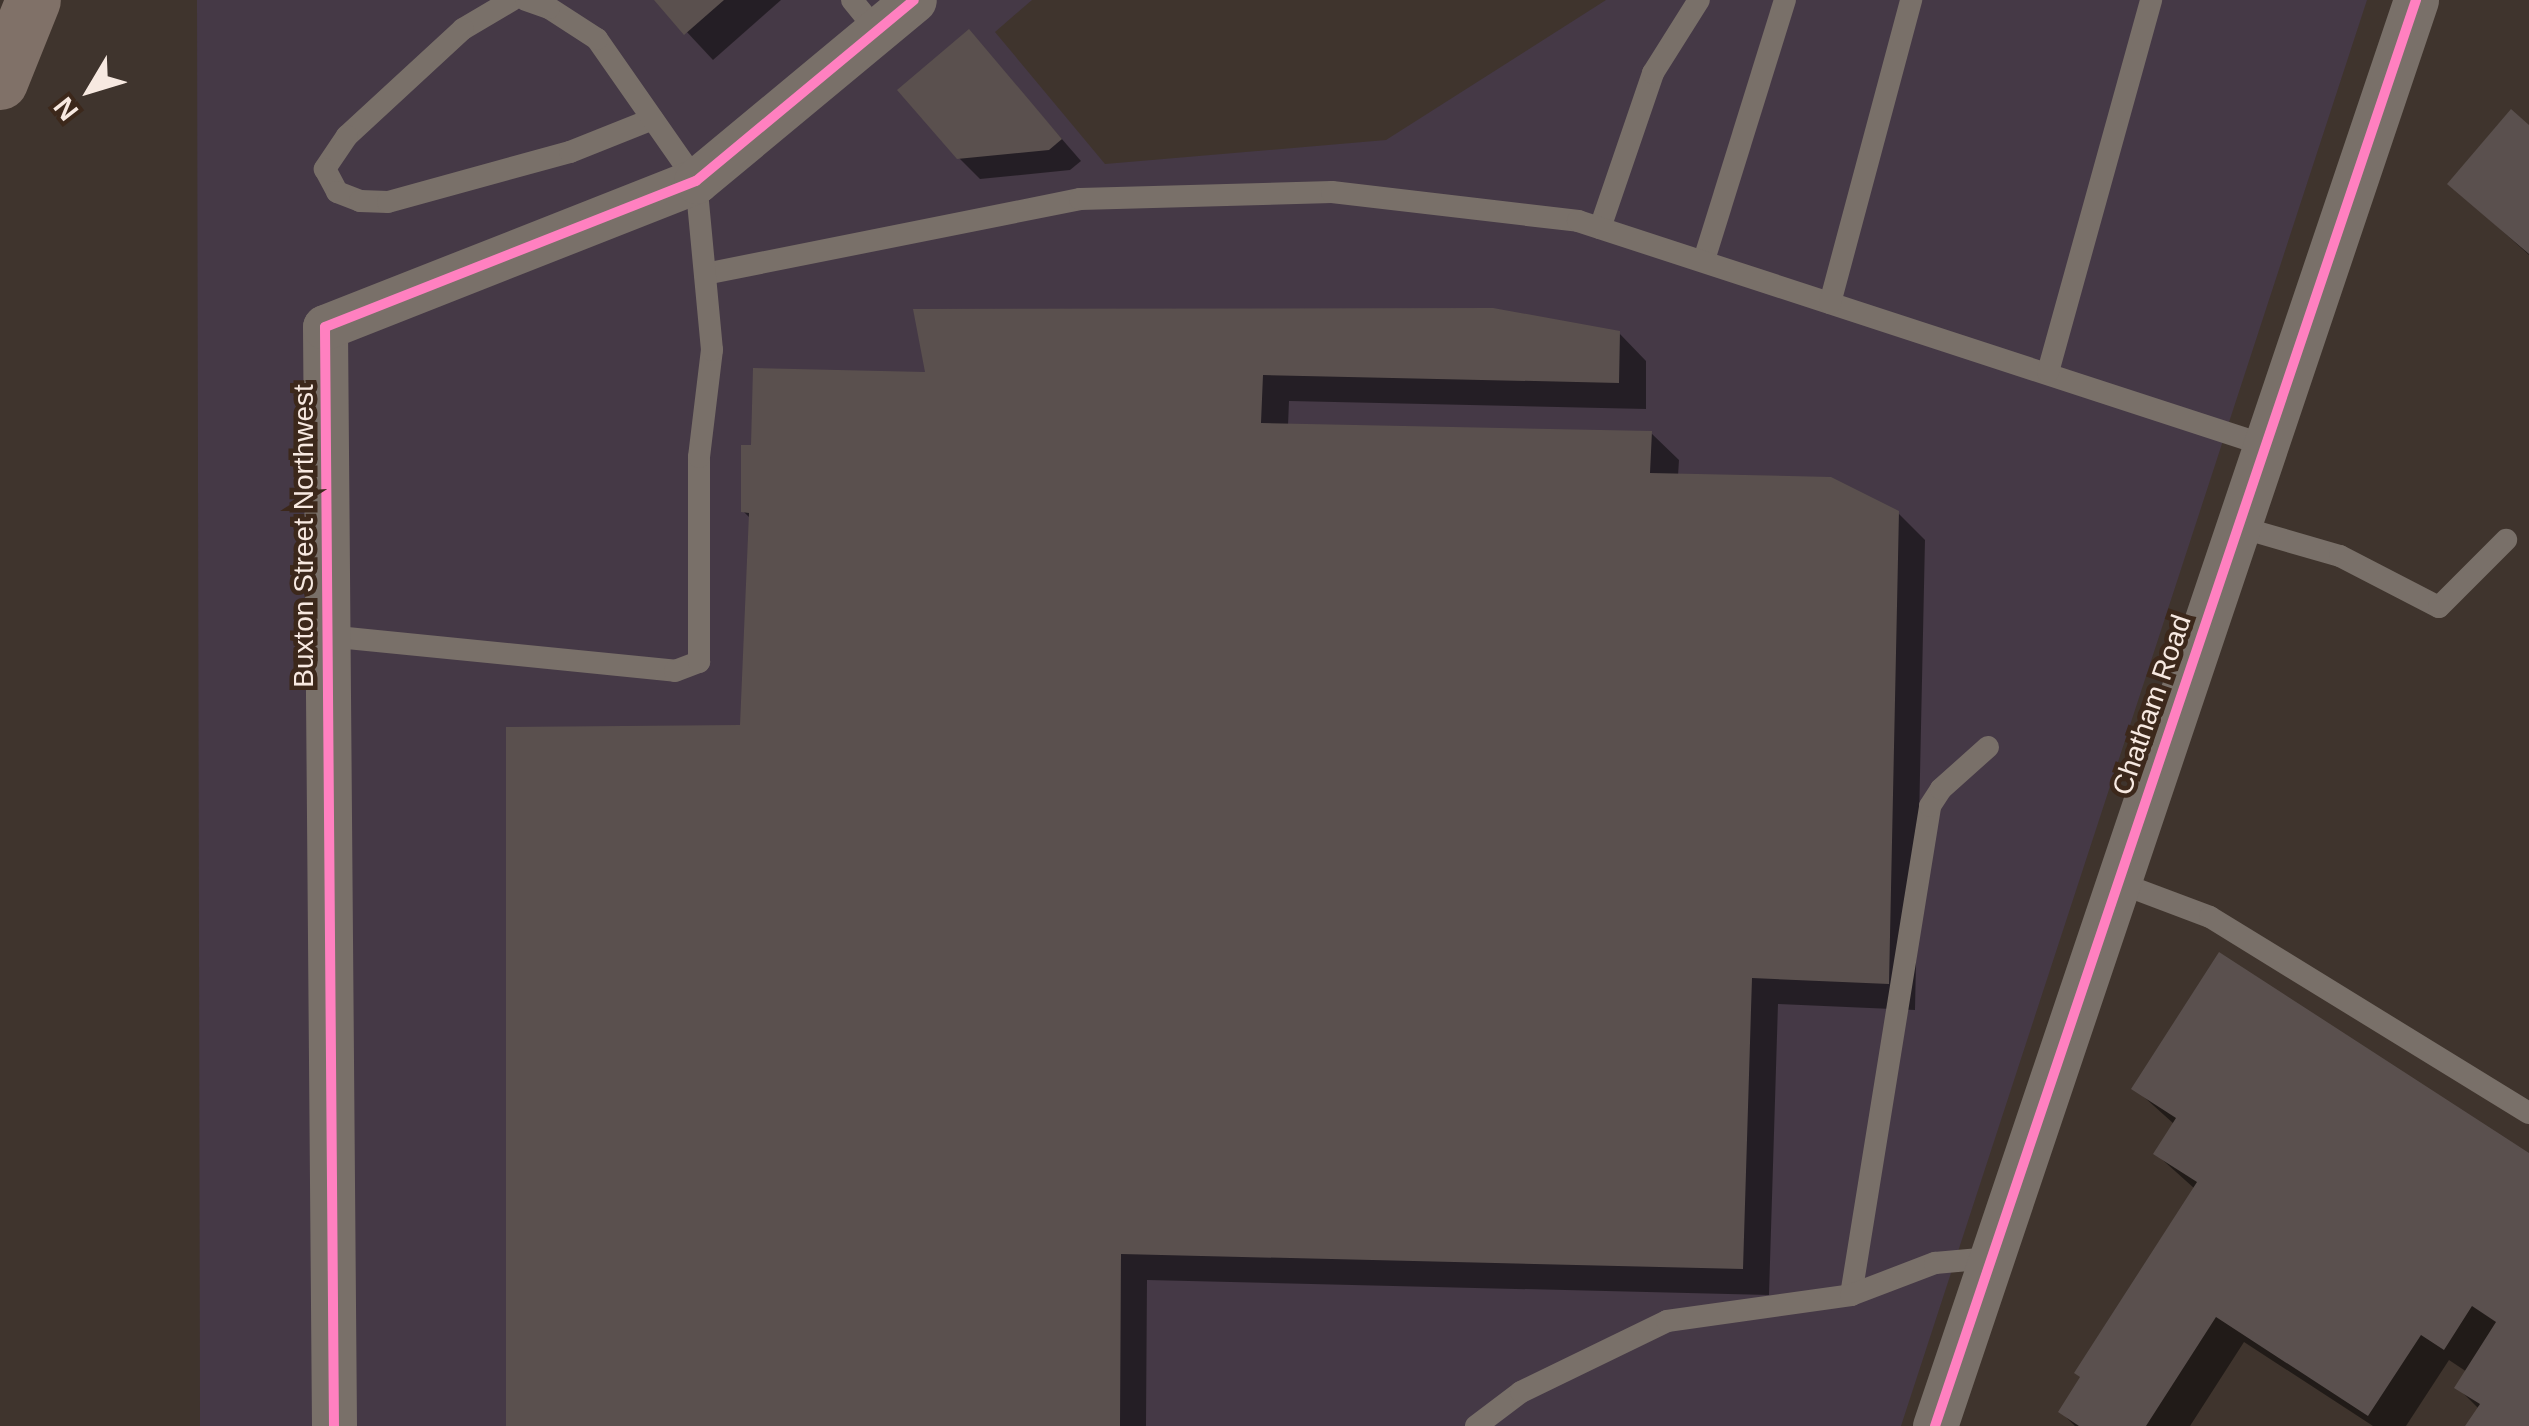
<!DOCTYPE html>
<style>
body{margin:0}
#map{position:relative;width:2529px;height:1426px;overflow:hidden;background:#3f342d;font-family:Arial,sans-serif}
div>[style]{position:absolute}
.industrial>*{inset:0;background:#453946}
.shadow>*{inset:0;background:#0007}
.building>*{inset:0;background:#5a504e}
.lane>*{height:22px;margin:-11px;padding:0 11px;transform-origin:11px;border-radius:11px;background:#797069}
.street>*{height:45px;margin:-22.5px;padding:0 22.5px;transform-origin:22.5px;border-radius:22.5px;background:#797069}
.primary>*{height:55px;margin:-27.5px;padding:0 27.5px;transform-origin:27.5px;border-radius:27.5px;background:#807168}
.cycleway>*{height:10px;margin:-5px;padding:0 5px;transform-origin:5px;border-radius:5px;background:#ff80c0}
span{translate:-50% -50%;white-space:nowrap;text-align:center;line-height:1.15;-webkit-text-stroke:9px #3c281b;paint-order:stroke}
.street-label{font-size:28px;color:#f7e9e1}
.north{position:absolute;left:40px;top:40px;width:100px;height:100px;-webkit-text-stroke:8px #3c281b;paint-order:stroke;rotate:232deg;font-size:28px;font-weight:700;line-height:40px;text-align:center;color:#f7e9e1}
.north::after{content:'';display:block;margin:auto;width:35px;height:45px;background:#f7e9e1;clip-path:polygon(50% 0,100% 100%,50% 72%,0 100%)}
</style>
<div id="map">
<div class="industrial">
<div style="clip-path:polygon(197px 0,1032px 0,995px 32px,1105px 164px,1386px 140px,1606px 0,2367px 0,1901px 1426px,200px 1426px)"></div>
</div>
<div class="shadow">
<div style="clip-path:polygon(657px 0,781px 0,713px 60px)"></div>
<div style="clip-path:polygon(969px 32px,1081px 161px,1070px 170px,980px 179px,959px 158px)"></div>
<div style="clip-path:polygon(2529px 128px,2529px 255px,2450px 184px)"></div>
<div style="clip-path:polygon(1619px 333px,1646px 361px,1646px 409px,1289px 401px,1288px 426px,1651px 433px,1679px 460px,1678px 476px,1898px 513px,1925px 540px,1915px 1010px,1778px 1004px,1769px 1295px,1147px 1280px,1146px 1426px,509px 1426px,743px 727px,752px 520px,743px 511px,753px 447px,928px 375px)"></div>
<div style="clip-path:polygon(2134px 1088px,2529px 1156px,2529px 1426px,2468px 1426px,2479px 1409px,2457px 1387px,2467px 1372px,2449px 1360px,2406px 1426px,2373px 1426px,2244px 1342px,2190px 1426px,2075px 1426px,2061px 1412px,2195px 1189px,2156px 1154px,2174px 1124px)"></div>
</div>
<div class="building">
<div style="clip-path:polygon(654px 0,724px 0,684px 35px)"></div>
<div style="clip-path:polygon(969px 29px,1062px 139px,1049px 150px,957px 159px,897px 90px)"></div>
<div style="clip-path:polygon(2511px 109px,2529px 125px,2529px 254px,2447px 184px)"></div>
<div style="clip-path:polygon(1493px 308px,1620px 331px,1619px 383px,1263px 375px,1261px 423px,1652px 431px,1650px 473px,1831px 477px,1899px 511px,1889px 984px,1752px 978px,1743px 1269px,1121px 1254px,1120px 1426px,506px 1426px,506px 727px,740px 725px,749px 513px,741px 512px,741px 445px,751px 445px,753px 368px,925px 372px,913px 309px)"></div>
<div style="clip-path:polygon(2219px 952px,2529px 1153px,2529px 1426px,2465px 1426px,2480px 1404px,2454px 1388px,2496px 1322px,2472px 1306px,2444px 1350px,2421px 1335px,2368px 1416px,2216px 1317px,2146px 1426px,2079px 1426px,2058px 1412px,2080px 1377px,2074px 1373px,2197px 1182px,2153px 1154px,2176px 1118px,2131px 1089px)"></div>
</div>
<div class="lane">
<div style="left:512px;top:0;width:57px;rotate:149.4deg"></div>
<div style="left:463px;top:29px;width:158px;rotate:137.3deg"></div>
<div style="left:347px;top:136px;width:40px;rotate:124deg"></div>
<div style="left:325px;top:169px;width:26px;rotate:62deg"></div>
<div style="left:337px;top:192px;width:25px;rotate:21deg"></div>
<div style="left:360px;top:201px;width:28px;rotate:2deg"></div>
<div style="left:388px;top:202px;width:189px;rotate:-15.4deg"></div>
<div style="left:570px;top:152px;width:89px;rotate:-21.7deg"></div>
<div style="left:852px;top:0;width:40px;rotate:51deg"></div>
<div style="left:1600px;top:228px;width:164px;rotate:-71.1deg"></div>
<div style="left:1653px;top:73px;width:86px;rotate:-57.8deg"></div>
<div style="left:1704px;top:260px;width:272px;rotate:-72.7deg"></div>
<div style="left:705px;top:274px;width:382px;rotate:-11.3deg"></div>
<div style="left:1080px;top:199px;width:252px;rotate:-1.6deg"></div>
<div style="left:1332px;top:192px;width:248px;rotate:6.7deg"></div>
<div style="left:1578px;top:221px;width:722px;rotate:18.08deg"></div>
<div style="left:1830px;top:303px;width:314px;rotate:-75deg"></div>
<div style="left:2048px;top:372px;width:386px;rotate:-74.5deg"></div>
<div style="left:2236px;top:526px;width:108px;rotate:16.1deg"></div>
<div style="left:2340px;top:556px;width:111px;rotate:27.3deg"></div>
<div style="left:2439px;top:607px;width:95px;rotate:-45deg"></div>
<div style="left:327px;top:636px;width:350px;rotate:5.7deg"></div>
<div style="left:675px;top:671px;width:26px;rotate:-21deg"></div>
<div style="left:699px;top:662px;width:205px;rotate:-90deg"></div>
<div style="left:699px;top:457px;width:108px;rotate:-83.1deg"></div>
<div style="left:712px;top:350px;width:170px;rotate:-95.4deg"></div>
<div style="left:696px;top:181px;width:173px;rotate:-124.9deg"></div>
<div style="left:597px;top:39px;width:57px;rotate:-147.1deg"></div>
<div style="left:549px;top:8px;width:24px;rotate:-161deg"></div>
<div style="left:2117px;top:882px;width:99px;rotate:20.6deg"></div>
<div style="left:2210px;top:917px;width:374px;rotate:31.6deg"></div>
<div style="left:1851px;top:1295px;width:495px;rotate:-80.8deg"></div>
<div style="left:1930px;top:806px;width:20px;rotate:-57deg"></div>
<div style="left:1941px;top:789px;width:63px;rotate:-41.8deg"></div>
<div style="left:1476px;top:1426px;width:56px;rotate:-37.1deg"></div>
<div style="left:1521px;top:1392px;width:162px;rotate:-25.9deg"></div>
<div style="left:1667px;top:1321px;width:186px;rotate:-8deg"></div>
<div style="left:1851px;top:1295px;width:90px;rotate:-20.9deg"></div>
<div style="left:1935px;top:1263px;width:56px;rotate:-5.1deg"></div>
</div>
<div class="street">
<div style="left:334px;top:1426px;width:1099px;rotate:-90.47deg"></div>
<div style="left:325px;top:327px;width:399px;rotate:-21.5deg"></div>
<div style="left:696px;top:181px;width:283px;rotate:-39.7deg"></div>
<div style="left:1935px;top:1426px;width:1505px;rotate:-71.36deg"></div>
</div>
<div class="primary">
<div style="left:0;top:82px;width:88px;rotate:-68.1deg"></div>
</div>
<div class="cycleway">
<div style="left:334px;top:1426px;width:1099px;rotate:-90.47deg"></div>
<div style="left:325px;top:327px;width:399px;rotate:-21.5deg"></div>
<div style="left:696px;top:181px;width:283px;rotate:-39.7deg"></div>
<div style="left:1935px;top:1426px;width:1505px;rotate:-71.36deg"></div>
</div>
<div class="street-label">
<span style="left:304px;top:536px;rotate:-90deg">Buxton Street Northwest</span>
<span style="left:2152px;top:705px;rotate:-71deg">Chatham Road</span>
</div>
<div class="north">N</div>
</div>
